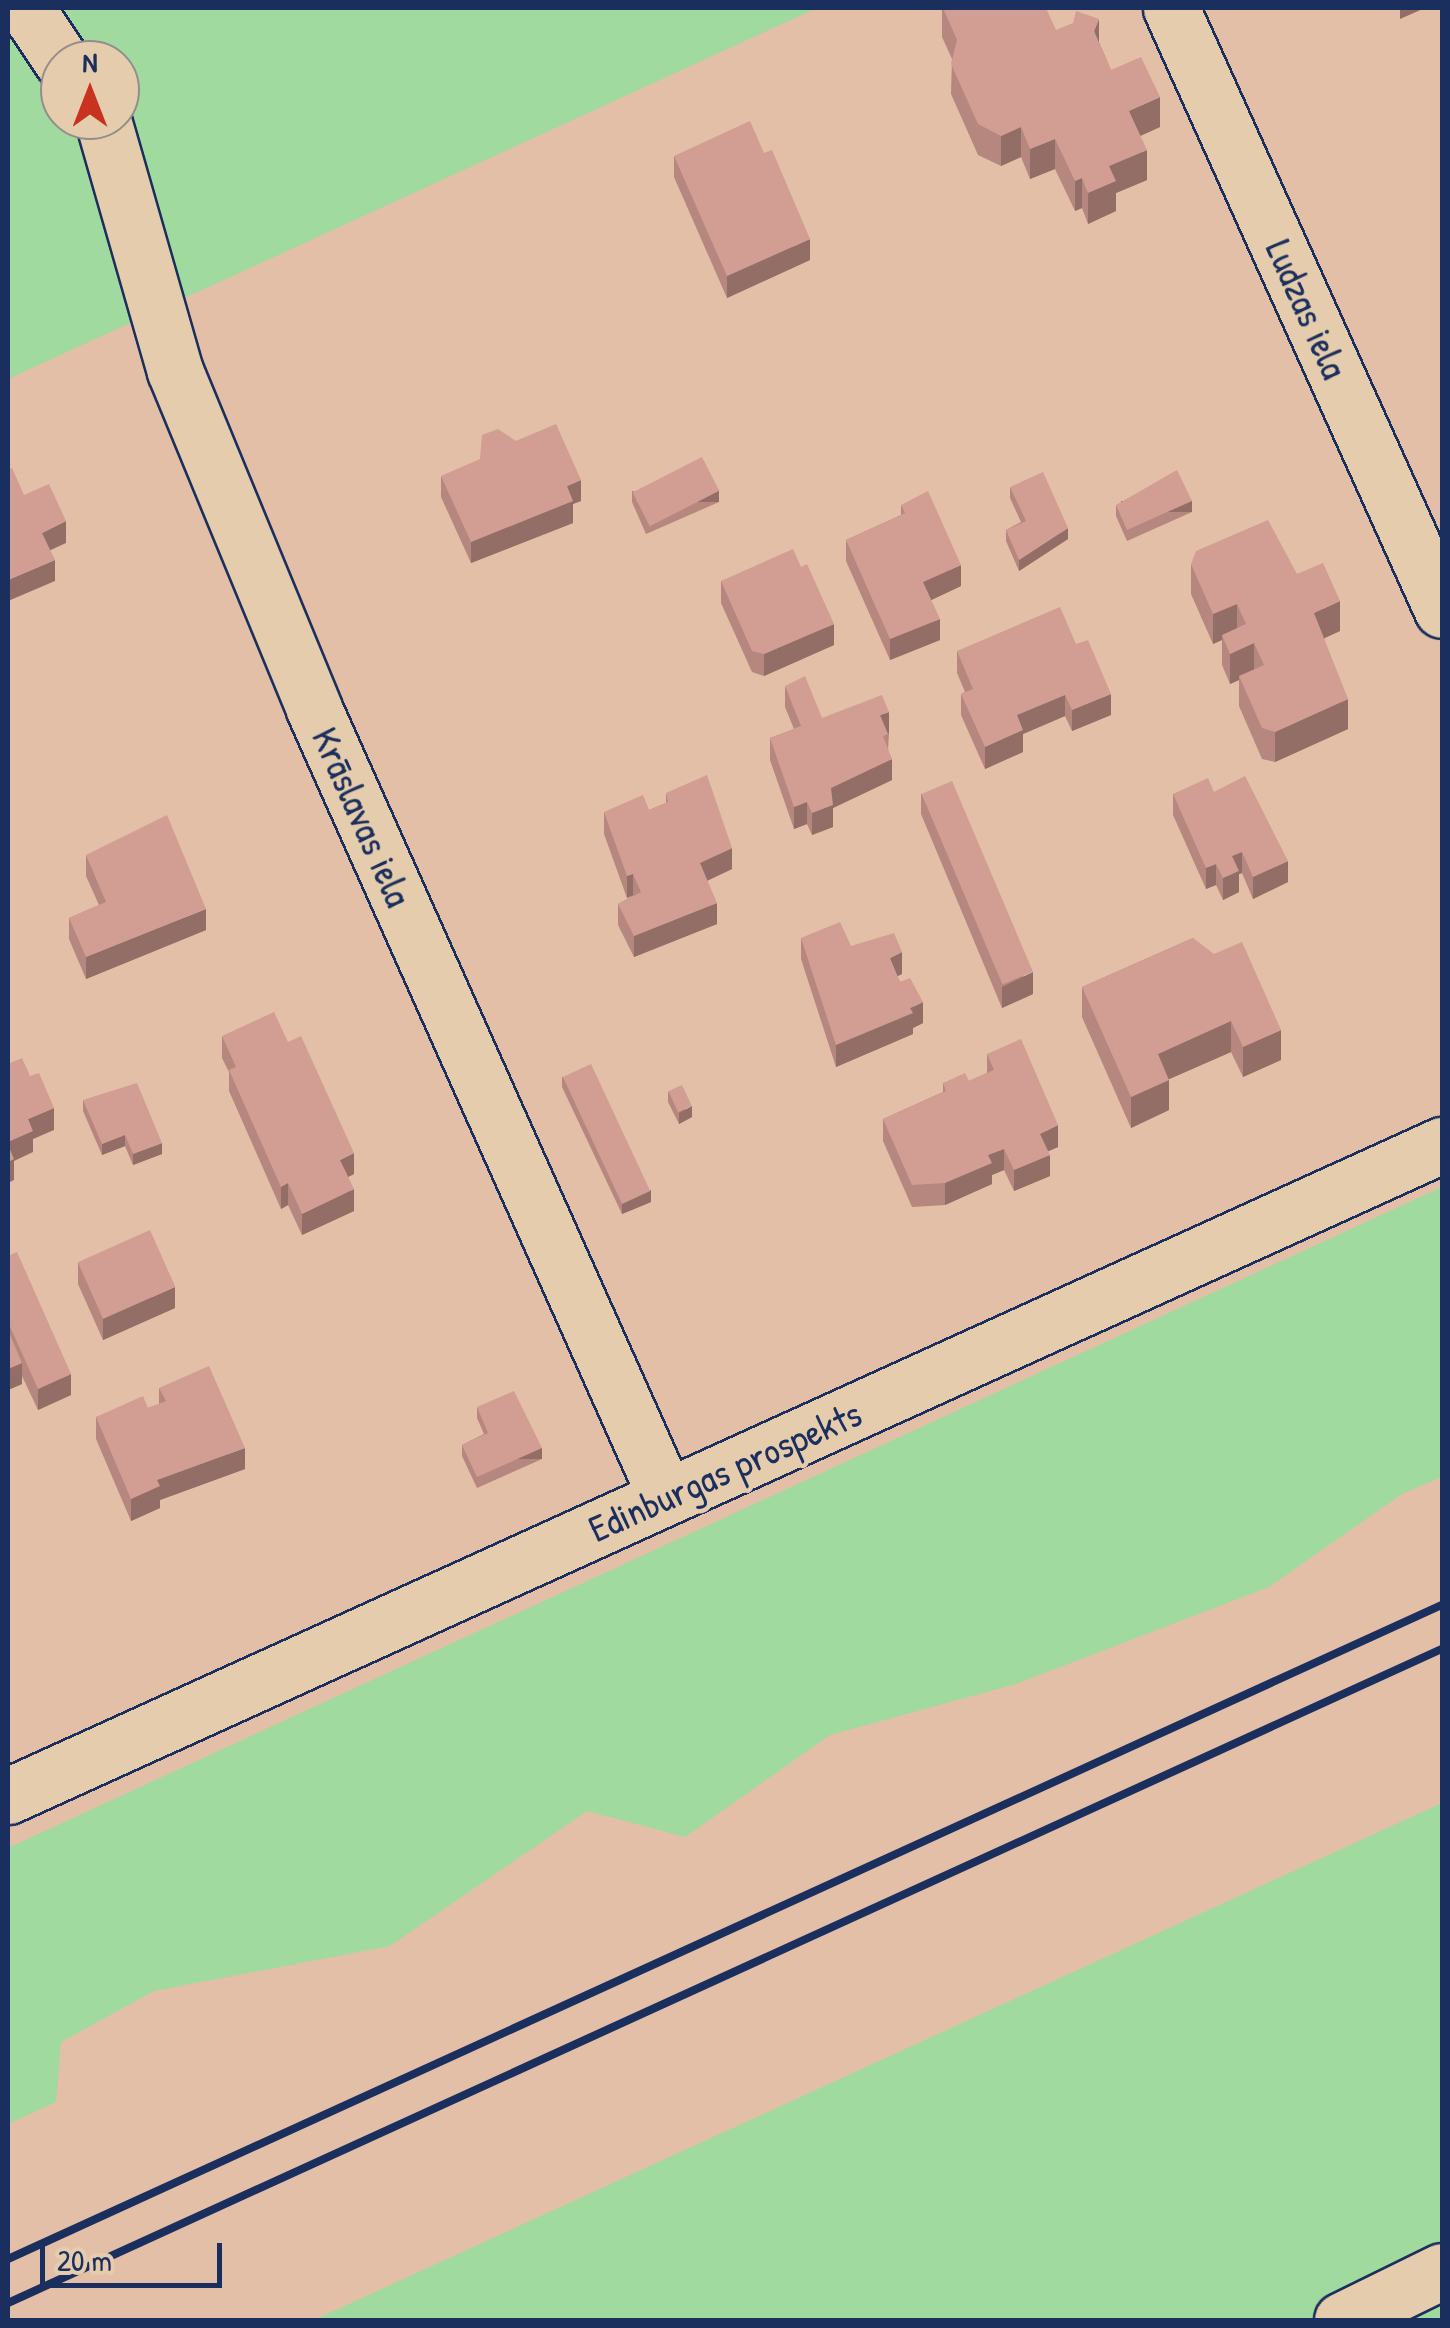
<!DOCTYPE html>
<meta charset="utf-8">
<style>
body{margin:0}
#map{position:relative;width:1450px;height:2328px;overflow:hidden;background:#e2bfa6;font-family:"Patrick Hand",sans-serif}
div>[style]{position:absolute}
.green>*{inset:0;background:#a1da9e}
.roads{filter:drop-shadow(2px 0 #1b2f5e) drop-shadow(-2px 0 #1b2f5e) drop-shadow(0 2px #1b2f5e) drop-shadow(0 -2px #1b2f5e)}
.street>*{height:55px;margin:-27.5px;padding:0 27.5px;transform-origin:27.5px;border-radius:27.5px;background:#e5ccad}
.secondary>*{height:55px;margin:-27.5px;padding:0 27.5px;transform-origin:27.5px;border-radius:27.5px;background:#e5ccad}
.rail>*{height:8px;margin:-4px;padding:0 4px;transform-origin:4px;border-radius:4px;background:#1b2f5e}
.wall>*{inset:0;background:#b5877e}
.shaded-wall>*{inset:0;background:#936e67;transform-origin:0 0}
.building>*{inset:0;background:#d29d93;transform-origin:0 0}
span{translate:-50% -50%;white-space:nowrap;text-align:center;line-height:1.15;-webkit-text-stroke:9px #e5ccad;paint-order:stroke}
.street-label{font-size:38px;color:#1b2f5e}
.frame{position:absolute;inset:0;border:10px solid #1b2f5e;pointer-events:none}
.north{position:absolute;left:40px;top:40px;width:100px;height:100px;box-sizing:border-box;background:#e5ccad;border:2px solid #948d8d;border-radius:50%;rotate:0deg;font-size:28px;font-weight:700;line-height:40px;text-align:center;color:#1b2f5e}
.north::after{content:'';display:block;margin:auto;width:35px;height:45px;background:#c8321e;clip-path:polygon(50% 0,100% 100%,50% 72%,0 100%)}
.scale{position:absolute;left:40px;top:2243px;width:182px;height:45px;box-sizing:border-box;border:5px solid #1b2f5e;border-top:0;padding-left:12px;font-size:30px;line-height:35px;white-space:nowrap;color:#1b2f5e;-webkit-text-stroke:8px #e5ccad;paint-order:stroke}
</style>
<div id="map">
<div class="green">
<div style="clip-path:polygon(evenodd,8px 8px,817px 8px,8px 379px,8px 8px,60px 60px,120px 60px,120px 120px,60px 120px,60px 60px)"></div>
<div style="clip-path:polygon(1442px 1187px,1442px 1477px,1402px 1494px,1269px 1587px,1016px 1684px,830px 1735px,685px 1837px,587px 1811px,390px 1946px,154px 1991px,61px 2042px,56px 2102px,8px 2124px,8px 1848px)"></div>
<div style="clip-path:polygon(1442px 1803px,1442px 2320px,314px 2320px)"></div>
</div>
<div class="roads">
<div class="street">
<div style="left:26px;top:8px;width:63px;rotate:56.1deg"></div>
<div style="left:1171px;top:8px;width:660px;rotate:65.76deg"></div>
<div style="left:103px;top:120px;width:261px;rotate:74deg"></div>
<div style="left:175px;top:371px;width:365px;rotate:67.6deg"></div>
<div style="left:314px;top:709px;width:863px;rotate:65.93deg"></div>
<div style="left:1342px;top:2320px;width:111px;rotate:-26.1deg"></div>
</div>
<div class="secondary">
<div style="left:8px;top:1796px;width:1575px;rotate:-24.42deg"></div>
</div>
</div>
<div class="rail">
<div style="left:8px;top:2259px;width:1576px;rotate:-24.52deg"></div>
<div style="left:8px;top:2303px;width:1576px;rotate:-24.52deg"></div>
</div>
<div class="wall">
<div style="clip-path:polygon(942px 8px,1056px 30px,1099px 42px,1111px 70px,1160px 127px,1140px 136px,1147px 180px,1116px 193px,1116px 211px,1088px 224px,1082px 208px,1075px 211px,1055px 169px,1030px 179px,1021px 157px,1001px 166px,978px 155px,951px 94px,952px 59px,942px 37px)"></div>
<div style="clip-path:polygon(674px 156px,810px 260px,727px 298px,674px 177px)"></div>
<div style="clip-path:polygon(441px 476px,581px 501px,573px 504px,573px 523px,471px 563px,441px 497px)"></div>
<div style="clip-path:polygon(1010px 487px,1068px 539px,1019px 571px,1006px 541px,1006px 530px,1021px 522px,1010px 498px)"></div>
<div style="clip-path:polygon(632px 491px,719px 502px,646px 534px,632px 502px)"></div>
<div style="clip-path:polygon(901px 505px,961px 586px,931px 600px,940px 640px,890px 660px,846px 561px,846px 540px,901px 515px)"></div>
<div style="clip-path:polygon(1116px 505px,1192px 512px,1127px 541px,1116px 516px)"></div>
<div style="clip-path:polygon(1191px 564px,1297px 574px,1340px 631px,1324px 638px,1348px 729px,1275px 762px,1262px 759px,1239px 706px,1239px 680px,1230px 684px,1222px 665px,1222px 640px,1213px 644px,1191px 594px)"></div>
<div style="clip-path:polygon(801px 567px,834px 645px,764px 676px,752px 672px,721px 603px,721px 581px)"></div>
<div style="clip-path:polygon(1076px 644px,1111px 715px,1072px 731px,1065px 716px,1023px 734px,1023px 752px,985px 769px,961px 715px,961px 694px,965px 692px,957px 673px,957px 651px)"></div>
<div style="clip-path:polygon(785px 686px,822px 718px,889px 733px,888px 750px,892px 780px,833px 808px,833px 827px,812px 835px,807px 824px,794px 829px,770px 760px,770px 738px,794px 729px,785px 707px)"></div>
<div style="clip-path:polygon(1214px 792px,1288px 882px,1253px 899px,1242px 873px,1239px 874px,1239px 892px,1223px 900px,1216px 885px,1206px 889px,1173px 815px,1173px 794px)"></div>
<div style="clip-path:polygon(666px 793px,732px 869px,707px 881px,717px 924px,634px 957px,618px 925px,618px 904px,633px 896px,627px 898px,604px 834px,604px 812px,649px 810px,666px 803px)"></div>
<div style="clip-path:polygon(921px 793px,1033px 994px,1002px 1008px,921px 814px)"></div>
<div style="clip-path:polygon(86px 855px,206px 930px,86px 979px,69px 939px,69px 918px,99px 905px,86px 876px)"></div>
<div style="clip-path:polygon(801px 938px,851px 946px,902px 974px,897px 976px,923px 1023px,913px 1028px,913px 1034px,836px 1067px,801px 959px)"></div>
<div style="clip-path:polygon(1193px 938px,1281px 1060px,1243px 1077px,1231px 1052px,1169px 1079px,1169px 1110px,1131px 1128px,1082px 1017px,1082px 987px)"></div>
<div style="clip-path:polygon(222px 1036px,354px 1174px,348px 1177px,354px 1211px,302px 1235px,288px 1205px,281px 1209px,229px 1091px,229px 1072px,222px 1058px)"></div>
<div style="clip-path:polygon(987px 1054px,1058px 1147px,1048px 1151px,1050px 1176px,1014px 1191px,1004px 1170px,992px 1175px,992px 1184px,945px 1205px,912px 1207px,883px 1141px,883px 1119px,943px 1092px,943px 1083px,969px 1081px,987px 1073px)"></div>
<div style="clip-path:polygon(562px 1076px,651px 1202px,622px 1214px,562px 1087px)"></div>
<div style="clip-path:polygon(668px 1091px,692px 1117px,679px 1124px,668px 1102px)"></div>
<div style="clip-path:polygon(83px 1100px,162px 1154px,133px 1165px,125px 1146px,102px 1155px,83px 1111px)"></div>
<div style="clip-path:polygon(8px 1256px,71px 1395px,38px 1410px,22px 1376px,22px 1384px,8px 1390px)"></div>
<div style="clip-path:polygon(78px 1262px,175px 1308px,103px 1340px,78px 1284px)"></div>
<div style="clip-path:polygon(159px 1388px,245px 1469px,160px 1500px,160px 1508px,131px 1521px,96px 1439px,96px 1417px,148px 1408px,159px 1404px)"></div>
<div style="clip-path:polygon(477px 1407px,542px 1459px,477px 1488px,462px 1456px,462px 1445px,484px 1434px,477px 1418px)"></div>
</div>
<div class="shaded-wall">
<div style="clip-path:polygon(1400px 8px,1425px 8px,1400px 19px)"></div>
<div style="clip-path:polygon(1099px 19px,1099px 49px,1094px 31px)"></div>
<div style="clip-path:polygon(1160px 97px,1160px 127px,1129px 141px,1129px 111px)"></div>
<div style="clip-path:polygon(1021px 127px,1021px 157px,1001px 166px,1001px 136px)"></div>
<div style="clip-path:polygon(1055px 139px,1055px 169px,1030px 179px,1030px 149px)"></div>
<div style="clip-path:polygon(1147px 150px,1147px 180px,1116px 193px,1116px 211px,1088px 224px,1088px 193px,1109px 166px)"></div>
<div style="clip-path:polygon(1082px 178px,1082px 208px,1075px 211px,1075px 181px)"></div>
<div style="clip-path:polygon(810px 239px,810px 260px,727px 298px,727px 276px)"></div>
<div style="clip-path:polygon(581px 480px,581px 501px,573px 504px,573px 523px,471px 563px,471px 542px,567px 486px)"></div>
<div style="left:719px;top:491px;width:11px;height:80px;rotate:90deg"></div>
<div style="left:1192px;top:501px;width:11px;height:71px;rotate:90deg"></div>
<div style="clip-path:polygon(66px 521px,66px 543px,42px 554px,42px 533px)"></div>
<div style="clip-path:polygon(1068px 528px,1068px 539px,1019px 571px,1019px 560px)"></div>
<div style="clip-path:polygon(55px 560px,55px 581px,8px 601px,8px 580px)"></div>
<div style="clip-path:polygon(961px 565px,961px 586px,923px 604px,923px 582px)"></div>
<div style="clip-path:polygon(1340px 601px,1340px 631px,1314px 643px,1314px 613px)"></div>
<div style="clip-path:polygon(1237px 604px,1237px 634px,1222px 635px,1222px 640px,1213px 644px,1213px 614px)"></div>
<div style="clip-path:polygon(940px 619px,940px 640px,890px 660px,890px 639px)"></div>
<div style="clip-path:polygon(834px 624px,834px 645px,764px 676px,764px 654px)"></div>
<div style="clip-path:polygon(1254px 643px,1254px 674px,1239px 676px,1239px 680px,1230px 684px,1230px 654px)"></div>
<div style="clip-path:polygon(1111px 694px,1111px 715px,1072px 731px,1072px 710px)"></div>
<div style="clip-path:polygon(1065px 695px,1065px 716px,1023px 734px,1023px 752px,985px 769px,985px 747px,1017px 715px)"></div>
<div style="clip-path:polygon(1348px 699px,1348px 729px,1275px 762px,1275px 732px)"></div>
<div style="clip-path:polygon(889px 712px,889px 733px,880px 736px,880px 715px)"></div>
<div style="clip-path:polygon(892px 759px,892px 780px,833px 808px,833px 827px,812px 835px,812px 813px,831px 788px)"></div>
<div style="clip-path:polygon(807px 802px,807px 824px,794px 829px,794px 807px)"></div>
<div style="clip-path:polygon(732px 848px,732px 869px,700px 884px,700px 863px)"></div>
<div style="clip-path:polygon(1242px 852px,1242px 873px,1239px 874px,1239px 892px,1223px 900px,1223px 878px,1232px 856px)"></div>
<div style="clip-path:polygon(1288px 861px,1288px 882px,1253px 899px,1253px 877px)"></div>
<div style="clip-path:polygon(1216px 864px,1216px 885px,1206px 889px,1206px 868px)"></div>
<div style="clip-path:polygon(633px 874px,633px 895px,627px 898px,627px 876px)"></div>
<div style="clip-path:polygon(717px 903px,717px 924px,634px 957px,634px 936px)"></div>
<div style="clip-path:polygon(206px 909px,206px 930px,86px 979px,86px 957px)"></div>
<div style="clip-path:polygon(902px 952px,902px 974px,890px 980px,890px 958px)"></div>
<div style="clip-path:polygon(1033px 972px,1033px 994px,1002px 1008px,1002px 987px)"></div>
<div style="clip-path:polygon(923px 1002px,923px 1023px,913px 1028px,913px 1034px,836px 1067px,836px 1045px)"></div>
<div style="clip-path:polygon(1231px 1021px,1231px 1052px,1158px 1084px,1158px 1054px)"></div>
<div style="clip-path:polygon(1281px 1030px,1281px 1060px,1243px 1077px,1243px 1047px)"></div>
<div style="clip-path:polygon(1169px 1080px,1169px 1110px,1131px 1128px,1131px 1097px)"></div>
<div style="clip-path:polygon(692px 1106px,692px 1117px,679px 1124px,679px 1113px)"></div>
<div style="clip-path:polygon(54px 1108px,54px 1130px,33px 1139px,33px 1152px,14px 1161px,14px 1180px,8px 1183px,8px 1142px,28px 1119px)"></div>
<div style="clip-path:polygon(1058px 1125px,1058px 1147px,1040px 1155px,1040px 1134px)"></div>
<div style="clip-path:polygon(125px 1135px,125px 1146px,102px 1155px,102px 1144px)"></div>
<div style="clip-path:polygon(162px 1143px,162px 1154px,133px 1165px,133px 1154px)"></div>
<div style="clip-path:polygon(1004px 1149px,1004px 1170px,992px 1175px,992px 1184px,945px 1205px,945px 1183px,988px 1155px)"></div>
<div style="clip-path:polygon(354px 1153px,354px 1174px,340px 1181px,340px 1160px)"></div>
<div style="clip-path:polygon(1050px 1155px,1050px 1176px,1014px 1191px,1014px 1170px)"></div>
<div style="clip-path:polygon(288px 1183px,288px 1205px,281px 1209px,281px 1187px)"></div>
<div style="clip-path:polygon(354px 1189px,354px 1211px,302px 1235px,302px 1214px)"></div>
<div style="clip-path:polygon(651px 1190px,651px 1202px,622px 1214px,622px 1203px)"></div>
<div style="clip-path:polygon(175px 1287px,175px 1308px,103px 1340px,103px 1319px)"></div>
<div style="clip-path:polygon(22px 1363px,22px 1384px,8px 1390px,8px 1369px)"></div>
<div style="clip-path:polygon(71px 1374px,71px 1395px,38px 1410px,38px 1389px)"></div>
<div style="clip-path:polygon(245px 1448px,245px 1469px,160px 1500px,160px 1508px,131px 1521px,131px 1499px,157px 1480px)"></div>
<div style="left:542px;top:1448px;width:11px;height:71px;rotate:90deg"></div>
</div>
<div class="building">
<div style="clip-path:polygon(943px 8px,1046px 8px,1056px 30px,1073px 23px,1076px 11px,1099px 19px,1094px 31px,1111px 70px,1141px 57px,1160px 97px,1129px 111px,1147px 150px,1109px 166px,1116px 181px,1088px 193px,1082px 178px,1075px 181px,1055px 139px,1030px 149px,1021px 127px,1001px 136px,978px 124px,951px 64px,957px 40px)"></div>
<div style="clip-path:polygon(750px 121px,764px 153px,772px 150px,810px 239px,727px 276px,674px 156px)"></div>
<div style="clip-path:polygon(556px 424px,581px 480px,567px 486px,573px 501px,471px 542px,441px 476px,480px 459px,482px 435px,498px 429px,516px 441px)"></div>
<div style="left:702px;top:457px;width:38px;height:78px;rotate:63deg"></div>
<div style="clip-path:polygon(12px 468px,24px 495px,49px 484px,66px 521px,42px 533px,55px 560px,8px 580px,8px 470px)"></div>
<div style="clip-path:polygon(1177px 470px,1192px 501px,1127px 530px,1116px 505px)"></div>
<div style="clip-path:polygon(1043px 472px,1068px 528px,1019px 560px,1006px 530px,1026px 521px,1010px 487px)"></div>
<div style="clip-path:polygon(928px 491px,961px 565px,923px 582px,940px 619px,890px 639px,846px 540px,905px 513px,901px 505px)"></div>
<div style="clip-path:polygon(1268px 520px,1297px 574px,1323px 563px,1340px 601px,1314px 613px,1348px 699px,1275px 732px,1262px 728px,1239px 676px,1264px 665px,1254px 643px,1230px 654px,1222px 635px,1246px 624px,1237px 604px,1213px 614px,1191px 564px,1196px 551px)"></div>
<div style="clip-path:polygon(793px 549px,801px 567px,807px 564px,834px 624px,764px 654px,752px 651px,721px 581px)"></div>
<div style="clip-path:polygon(1060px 607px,1076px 644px,1088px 640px,1111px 694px,1072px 710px,1065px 695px,1017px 715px,1023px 730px,985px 747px,961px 694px,973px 689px,957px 651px)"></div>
<div style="clip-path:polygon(805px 676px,822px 718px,882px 695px,889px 712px,880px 715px,888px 734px,883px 736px,892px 759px,831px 788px,833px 805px,812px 813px,807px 802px,794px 807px,770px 738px,801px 726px,785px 686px)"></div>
<div style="clip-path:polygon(707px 775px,732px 848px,700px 863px,717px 903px,634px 936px,618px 904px,641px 892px,633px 874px,627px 876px,604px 812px,643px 795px,649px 810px,668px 802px,666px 793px)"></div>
<div style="clip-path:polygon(1245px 776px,1288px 861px,1253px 877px,1242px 852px,1232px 856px,1239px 871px,1223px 878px,1216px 864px,1206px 868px,1173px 794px,1208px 778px,1214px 792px)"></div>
<div style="left:952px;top:781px;width:207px;height:33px;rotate:67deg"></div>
<div style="clip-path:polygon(167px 815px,206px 909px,86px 957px,69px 918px,106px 902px,86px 855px)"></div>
<div style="clip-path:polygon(840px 922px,851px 946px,894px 933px,902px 952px,890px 958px,900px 982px,910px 978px,923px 1002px,910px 1008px,913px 1013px,836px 1045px,801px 938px)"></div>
<div style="clip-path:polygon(1193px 938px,1214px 954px,1242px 942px,1281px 1030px,1243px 1047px,1231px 1021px,1158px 1054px,1169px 1080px,1131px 1097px,1082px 987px)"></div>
<div style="clip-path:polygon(274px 1012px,288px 1042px,301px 1036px,354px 1153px,340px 1160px,354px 1189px,302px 1214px,288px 1183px,281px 1187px,229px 1070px,236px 1067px,222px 1036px)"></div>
<div style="clip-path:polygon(1021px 1039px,1058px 1125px,1040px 1134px,1050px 1155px,1014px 1170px,1004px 1149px,988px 1155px,992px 1163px,945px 1183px,912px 1185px,883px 1119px,946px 1091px,943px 1083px,965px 1073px,969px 1081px,994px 1070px,987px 1054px)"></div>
<div style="clip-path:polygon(22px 1058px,30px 1076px,39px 1073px,54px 1108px,28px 1119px,33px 1131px,8px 1142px,8px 1064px)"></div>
<div style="left:591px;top:1064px;width:140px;height:31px;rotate:65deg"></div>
<div style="clip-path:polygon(137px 1083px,162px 1143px,133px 1154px,125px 1135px,102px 1144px,83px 1100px)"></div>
<div style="left:682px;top:1085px;width:23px;height:15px;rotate:65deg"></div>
<div style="clip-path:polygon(8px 1145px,14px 1159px,8px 1162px)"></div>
<div style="left:150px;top:1230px;width:62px;height:79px;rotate:66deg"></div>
<div style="clip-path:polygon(17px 1252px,71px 1374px,38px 1389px,8px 1322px,8px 1256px)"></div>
<div style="clip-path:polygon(8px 1330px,22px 1363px,8px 1369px)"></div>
<div style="clip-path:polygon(209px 1366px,245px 1448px,157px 1480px,160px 1486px,131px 1499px,96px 1417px,143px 1396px,148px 1408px,166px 1401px,159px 1388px)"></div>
<div style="clip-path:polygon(514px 1391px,542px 1448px,477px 1477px,462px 1445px,488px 1433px,477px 1407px)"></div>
</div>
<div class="street-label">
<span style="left:1307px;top:309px;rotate:66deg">Ludzas iela</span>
<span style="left:362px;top:817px;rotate:66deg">Krāslavas iela</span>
<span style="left:725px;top:1471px;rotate:-24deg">Edinburgas prospekts</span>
</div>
<div class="frame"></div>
<div class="north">N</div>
<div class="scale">20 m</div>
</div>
